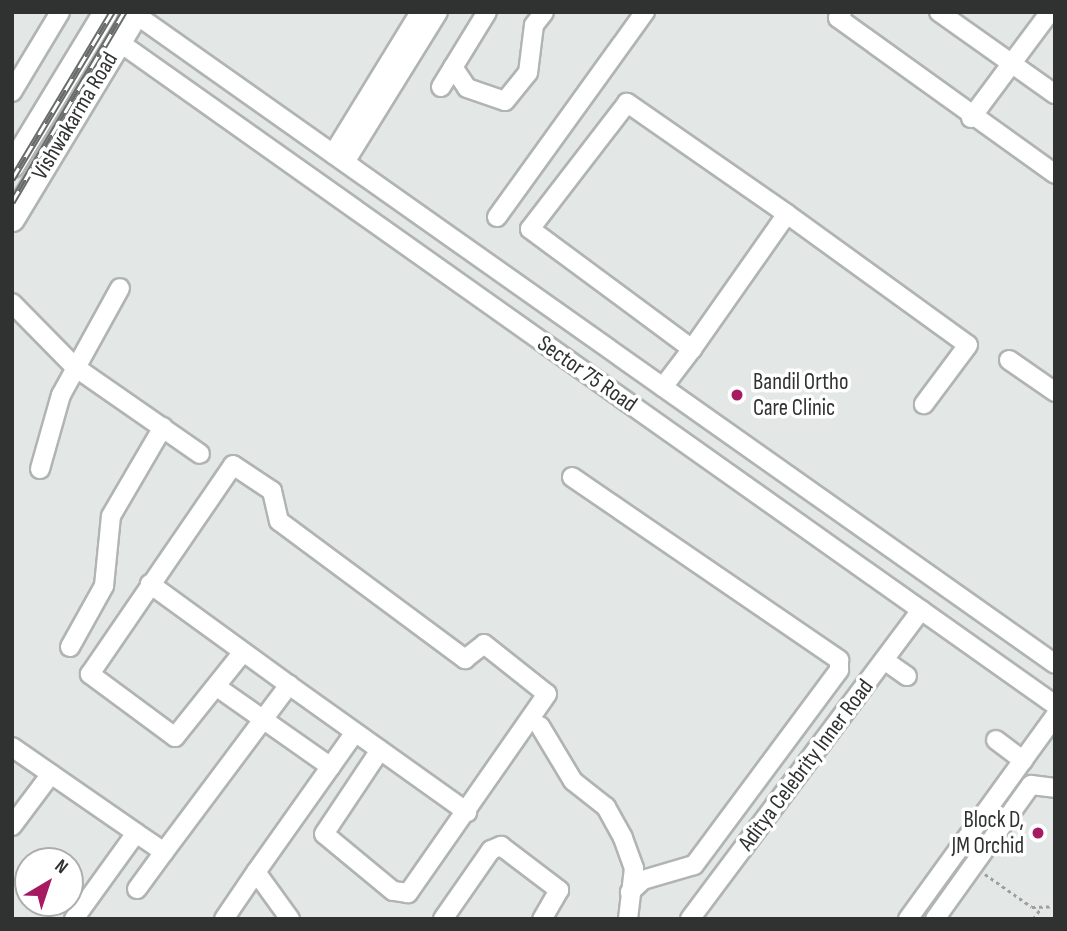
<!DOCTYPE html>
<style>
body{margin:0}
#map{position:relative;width:1067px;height:931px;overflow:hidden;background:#e3e8e7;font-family:"Sofia Sans Condensed",sans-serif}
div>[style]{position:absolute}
.path>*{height:2.5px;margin-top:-1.25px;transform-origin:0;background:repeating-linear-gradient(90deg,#9da09f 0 3.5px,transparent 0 7px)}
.roads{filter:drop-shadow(2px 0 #b0b4b4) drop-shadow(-2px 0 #b0b4b4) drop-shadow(0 2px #b0b4b4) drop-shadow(0 -2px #b0b4b4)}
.minor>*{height:18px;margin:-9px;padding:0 9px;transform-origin:9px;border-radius:9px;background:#fff}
.major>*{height:23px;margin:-11.5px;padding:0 11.5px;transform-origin:11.5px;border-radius:11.5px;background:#fff}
.rail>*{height:7px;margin-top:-3.5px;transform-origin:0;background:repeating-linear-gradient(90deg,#fff 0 13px,#6a6c6c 0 26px);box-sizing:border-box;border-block:2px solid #6a6c6c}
.dots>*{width:19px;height:19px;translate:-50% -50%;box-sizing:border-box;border:4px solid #fff;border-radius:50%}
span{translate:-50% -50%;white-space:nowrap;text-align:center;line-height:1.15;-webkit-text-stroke:7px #fff;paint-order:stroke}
.street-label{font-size:23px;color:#303131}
.poi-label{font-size:23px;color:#303131}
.left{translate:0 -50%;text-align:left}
.right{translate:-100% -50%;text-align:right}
.frame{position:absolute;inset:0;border:14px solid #303131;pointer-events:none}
.north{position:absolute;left:14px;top:847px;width:70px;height:70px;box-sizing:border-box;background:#fff;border:2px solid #acadad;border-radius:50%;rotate:39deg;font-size:19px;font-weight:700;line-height:28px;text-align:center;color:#303131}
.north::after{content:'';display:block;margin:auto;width:24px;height:32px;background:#a51a60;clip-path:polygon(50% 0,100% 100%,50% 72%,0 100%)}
</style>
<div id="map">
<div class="path">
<div style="left:985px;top:874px;width:57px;rotate:35.1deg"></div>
<div style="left:1032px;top:907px;width:23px;rotate:-2deg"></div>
<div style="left:1033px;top:919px;width:14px;rotate:-54deg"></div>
</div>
<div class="roads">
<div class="minor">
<div style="left:842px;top:12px;width:7px;rotate:124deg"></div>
<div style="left:838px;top:18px;width:267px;rotate:35.7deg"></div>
<div style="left:939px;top:12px;width:142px;rotate:35.3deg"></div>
<div style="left:135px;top:14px;width:1126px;rotate:35.24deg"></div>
<div style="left:119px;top:42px;width:1147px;rotate:35.31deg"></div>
<div style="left:453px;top:67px;width:25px;rotate:56deg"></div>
<div style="left:467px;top:88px;width:40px;rotate:18.9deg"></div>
<div style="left:505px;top:101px;width:36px;rotate:-51deg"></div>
<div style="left:528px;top:73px;width:48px;rotate:-82.9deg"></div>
<div style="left:534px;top:25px;width:16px;rotate:-52deg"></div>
<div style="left:441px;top:87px;width:88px;rotate:-58.5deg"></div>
<div style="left:12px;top:92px;width:93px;rotate:-59deg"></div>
<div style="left:971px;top:118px;width:132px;rotate:-53.3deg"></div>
<div style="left:333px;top:154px;width:167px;rotate:-58.5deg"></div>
<div style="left:345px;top:162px;width:176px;rotate:-58.2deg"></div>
<div style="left:787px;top:214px;width:223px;rotate:35.9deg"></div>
<div style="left:968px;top:345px;width:74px;rotate:126.7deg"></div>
<div style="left:497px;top:217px;width:253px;rotate:-54.2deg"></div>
<div style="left:12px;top:303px;width:90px;rotate:45.5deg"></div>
<div style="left:75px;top:367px;width:152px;rotate:34.8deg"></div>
<div style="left:1009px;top:360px;width:56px;rotate:34.8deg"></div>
<div style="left:663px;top:387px;width:48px;rotate:-52.7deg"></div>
<div style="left:692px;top:349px;width:165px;rotate:-54.9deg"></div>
<div style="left:787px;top:214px;width:195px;rotate:-145.2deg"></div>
<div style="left:627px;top:103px;width:159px;rotate:127.6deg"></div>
<div style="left:530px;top:229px;width:202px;rotate:36.5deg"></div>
<div style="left:40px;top:469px;width:77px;rotate:-74.2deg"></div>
<div style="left:61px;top:395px;width:122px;rotate:-61.1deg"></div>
<div style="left:572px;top:477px;width:324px;rotate:34.4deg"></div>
<div style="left:839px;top:660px;width:10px;rotate:90deg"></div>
<div style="left:839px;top:670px;width:243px;rotate:126.6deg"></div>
<div style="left:694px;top:865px;width:53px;rotate:163.6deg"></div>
<div style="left:643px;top:880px;width:18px;rotate:137deg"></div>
<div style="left:70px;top:647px;width:70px;rotate:-60.9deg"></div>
<div style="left:104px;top:586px;width:70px;rotate:-84.3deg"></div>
<div style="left:111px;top:516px;width:103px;rotate:-59.7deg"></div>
<div style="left:243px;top:652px;width:109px;rotate:128.7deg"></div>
<div style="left:175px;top:737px;width:106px;rotate:-143.5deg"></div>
<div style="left:90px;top:674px;width:253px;rotate:-55.6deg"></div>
<div style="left:233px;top:465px;width:47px;rotate:33.7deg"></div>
<div style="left:272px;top:491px;width:31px;rotate:77deg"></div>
<div style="left:279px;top:521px;width:232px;rotate:36.6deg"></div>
<div style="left:465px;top:659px;width:24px;rotate:-38deg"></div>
<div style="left:484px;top:644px;width:80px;rotate:38.4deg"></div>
<div style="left:547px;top:694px;width:243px;rotate:124.9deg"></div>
<div style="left:408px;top:893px;width:15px;rotate:-172deg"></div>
<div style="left:393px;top:891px;width:89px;rotate:-140.4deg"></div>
<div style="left:324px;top:834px;width:101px;rotate:-56.3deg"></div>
<div style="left:884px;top:660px;width:28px;rotate:35deg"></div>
<div style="left:289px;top:685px;width:219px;rotate:35.5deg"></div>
<div style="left:217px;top:687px;width:139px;rotate:35.1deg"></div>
<div style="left:540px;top:726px;width:64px;rotate:59deg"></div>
<div style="left:573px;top:781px;width:42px;rotate:38.2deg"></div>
<div style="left:606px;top:807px;width:35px;rotate:61deg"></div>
<div style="left:623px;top:838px;width:32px;rotate:70deg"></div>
<div style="left:634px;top:868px;width:51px;rotate:96.7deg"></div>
<div style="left:996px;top:740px;width:34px;rotate:37deg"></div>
<div style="left:12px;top:747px;width:151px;rotate:34.7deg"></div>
<div style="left:136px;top:833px;width:106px;rotate:125.8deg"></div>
<div style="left:12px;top:826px;width:65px;rotate:-53.1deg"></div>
<div style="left:136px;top:833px;width:34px;rotate:34deg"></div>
<div style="left:164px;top:852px;width:209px;rotate:-53.2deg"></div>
<div style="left:289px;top:685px;width:172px;rotate:-144deg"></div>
<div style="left:256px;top:872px;width:171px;rotate:-54.7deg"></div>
<div style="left:137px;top:889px;width:46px;rotate:-53.9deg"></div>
<div style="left:224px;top:919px;width:57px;rotate:-55.8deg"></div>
<div style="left:256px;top:872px;width:58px;rotate:54.1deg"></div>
<div style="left:443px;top:919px;width:84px;rotate:-55.2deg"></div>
<div style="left:491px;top:850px;width:11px;rotate:-22deg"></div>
<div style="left:501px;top:846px;width:73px;rotate:37.2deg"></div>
<div style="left:559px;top:890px;width:34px;rotate:120deg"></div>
<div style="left:690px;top:919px;width:386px;rotate:-53.2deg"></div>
<div style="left:908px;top:919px;width:251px;rotate:-54.1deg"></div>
<div style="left:935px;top:919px;width:165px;rotate:-54.4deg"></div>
<div style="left:1031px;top:785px;width:24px;rotate:7deg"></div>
</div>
<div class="major">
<div style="left:12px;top:165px;width:179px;rotate:-58.7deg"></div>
<div style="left:12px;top:219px;width:242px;rotate:-58.9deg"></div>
</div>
</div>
<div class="rail">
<div style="left:12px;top:179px;width:195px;rotate:-59.1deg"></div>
<div style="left:12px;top:202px;width:221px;rotate:-59.5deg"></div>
</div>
<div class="dots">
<div style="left:737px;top:395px;background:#a51a60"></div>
<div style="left:1038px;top:833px;background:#a51a60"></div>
</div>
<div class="street-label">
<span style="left:75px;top:116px;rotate:-59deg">Vishwakarma Road</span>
<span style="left:587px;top:374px;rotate:35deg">Sector 75 Road</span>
<span style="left:806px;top:765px;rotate:-53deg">Aditya Celebrity Inner Road</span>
</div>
<div class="poi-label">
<span class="left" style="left:753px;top:395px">Bandil Ortho<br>Care Clinic</span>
<span class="right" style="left:1024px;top:833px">Block D,<br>JM Orchid</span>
</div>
<div class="frame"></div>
<div class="north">N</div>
</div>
